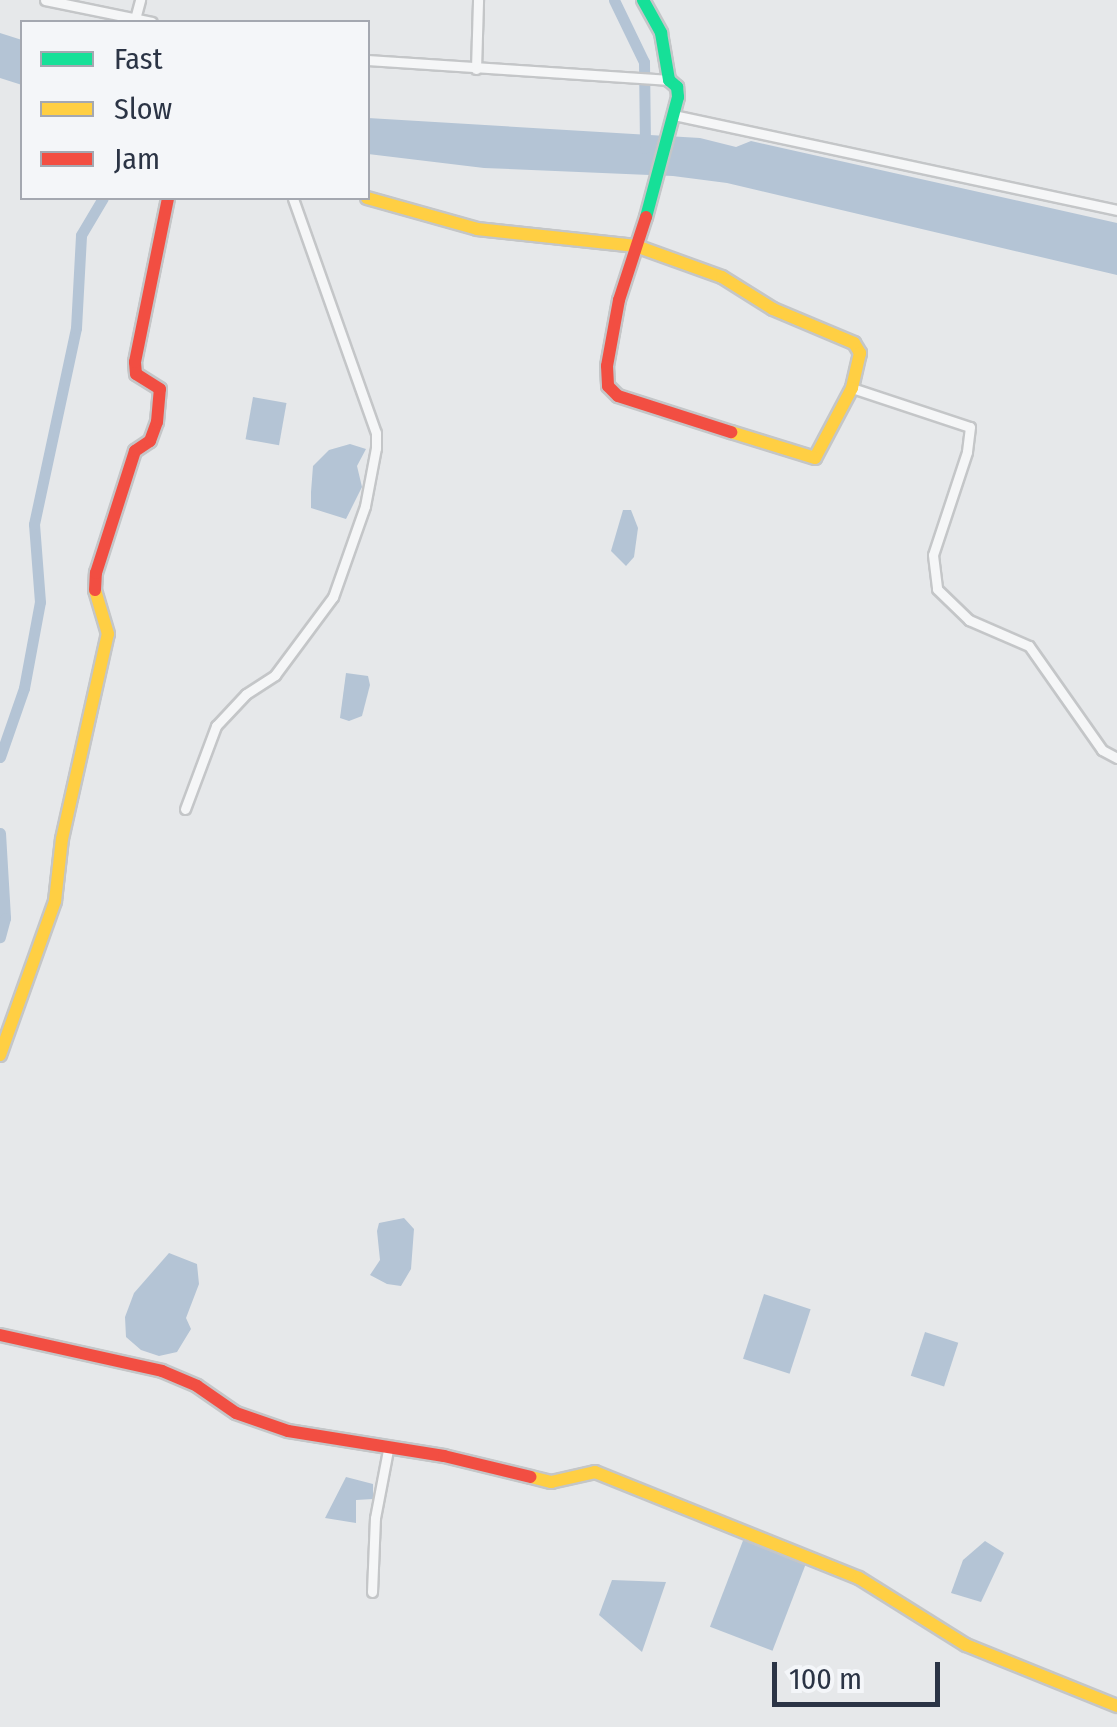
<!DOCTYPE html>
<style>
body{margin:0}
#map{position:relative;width:1117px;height:1727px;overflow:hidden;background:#e6e8ea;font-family:"Fira Sans Condensed",sans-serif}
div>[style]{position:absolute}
.water>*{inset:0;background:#b4c4d5;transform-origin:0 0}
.canal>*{height:11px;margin:-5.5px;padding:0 5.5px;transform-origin:5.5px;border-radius:5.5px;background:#b4c4d5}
.roads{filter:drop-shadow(2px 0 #c4c6c8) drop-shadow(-2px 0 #c4c6c8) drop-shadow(0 2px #c4c6c8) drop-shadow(0 -2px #c4c6c8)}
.street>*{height:9px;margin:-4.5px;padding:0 4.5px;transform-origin:4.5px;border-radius:4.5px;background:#f5f6f7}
.fast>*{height:12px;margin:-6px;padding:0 6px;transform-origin:6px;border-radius:6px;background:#16e098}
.slow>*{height:12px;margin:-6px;padding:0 6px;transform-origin:6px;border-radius:6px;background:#ffcf43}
.jam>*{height:12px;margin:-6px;padding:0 6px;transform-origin:6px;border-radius:6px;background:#f24e42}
span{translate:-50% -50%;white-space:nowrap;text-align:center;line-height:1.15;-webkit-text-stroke:8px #f4f6f9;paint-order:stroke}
.legend{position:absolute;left:20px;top:20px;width:350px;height:180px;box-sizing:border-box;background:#f4f6f9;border:2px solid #a4a8b1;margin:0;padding:12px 18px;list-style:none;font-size:30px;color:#2b3445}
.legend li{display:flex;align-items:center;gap:20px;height:50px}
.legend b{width:50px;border:2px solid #a4a8b1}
.scale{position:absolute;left:772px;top:1662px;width:168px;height:45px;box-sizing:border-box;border:5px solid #2b3445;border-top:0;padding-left:12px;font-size:30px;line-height:35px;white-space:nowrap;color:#2b3445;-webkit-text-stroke:8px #f4f6f9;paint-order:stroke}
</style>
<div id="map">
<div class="water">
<div style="clip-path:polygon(0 33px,22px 40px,22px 85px,0 78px)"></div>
<div style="clip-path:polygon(368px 118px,700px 138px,736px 147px,751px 141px,1117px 223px,1117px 275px,727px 183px,673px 176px,484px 168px,368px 154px)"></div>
<div style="left:253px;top:397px;width:34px;height:43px;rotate:10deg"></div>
<div style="clip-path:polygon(350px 444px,366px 449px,357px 466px,362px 487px,346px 519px,311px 508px,311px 492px,313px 466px,329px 450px)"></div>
<div style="clip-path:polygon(623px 510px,631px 510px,638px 528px,634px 557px,626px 566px,611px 551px)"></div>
<div style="clip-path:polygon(346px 673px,368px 676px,370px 685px,362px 716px,349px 721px,340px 718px)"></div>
<div style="clip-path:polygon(404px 1218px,414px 1229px,411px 1269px,401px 1286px,387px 1284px,370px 1275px,380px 1260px,377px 1231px,379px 1223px)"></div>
<div style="clip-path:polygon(169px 1253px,197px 1264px,199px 1284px,186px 1318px,191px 1329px,177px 1352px,159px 1356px,141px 1350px,126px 1337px,125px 1317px,134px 1293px)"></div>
<div style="left:764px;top:1294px;width:49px;height:68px;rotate:18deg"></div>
<div style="left:925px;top:1332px;width:35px;height:46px;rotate:18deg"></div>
<div style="clip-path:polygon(346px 1477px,373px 1484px,373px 1499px,356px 1500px,356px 1523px,325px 1518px)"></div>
<div style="left:744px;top:1538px;width:67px;height:95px;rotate:21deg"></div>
<div style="clip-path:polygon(985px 1541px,1004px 1553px,981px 1602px,951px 1593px,963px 1560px)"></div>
<div style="clip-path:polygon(612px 1580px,666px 1582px,642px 1652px,599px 1615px)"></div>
</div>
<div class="canal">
<div style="left:614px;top:0;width:69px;rotate:64.2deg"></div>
<div style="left:644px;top:62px;width:86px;rotate:89.3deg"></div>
<div style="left:0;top:757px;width:73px;rotate:-70.8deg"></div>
<div style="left:24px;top:688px;width:87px;rotate:-79.5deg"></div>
<div style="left:40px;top:602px;width:78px;rotate:-94.4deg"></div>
<div style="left:34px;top:524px;width:200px;rotate:-77.9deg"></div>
<div style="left:76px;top:328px;width:93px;rotate:-86.9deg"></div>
<div style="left:81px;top:235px;width:43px;rotate:-59.3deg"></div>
<div style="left:0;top:833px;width:85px;rotate:86.6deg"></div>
<div style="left:5px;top:918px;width:20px;rotate:105deg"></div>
</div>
<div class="roads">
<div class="street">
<div style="left:45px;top:0;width:109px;rotate:11.6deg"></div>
<div style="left:135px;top:19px;width:20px;rotate:-75deg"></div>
<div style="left:368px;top:60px;width:302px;rotate:3.8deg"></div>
<div style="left:476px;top:69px;width:69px;rotate:-88.3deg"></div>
<div style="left:674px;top:115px;width:453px;rotate:12.1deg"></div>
<div style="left:852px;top:388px;width:124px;rotate:18.3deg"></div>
<div style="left:970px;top:427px;width:25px;rotate:97deg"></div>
<div style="left:967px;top:452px;width:108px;rotate:108.3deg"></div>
<div style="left:933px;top:555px;width:34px;rotate:83deg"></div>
<div style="left:937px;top:589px;width:45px;rotate:44.1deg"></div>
<div style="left:969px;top:620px;width:65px;rotate:23.4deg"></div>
<div style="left:1029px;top:646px;width:127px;rotate:54.9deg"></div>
<div style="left:1102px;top:750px;width:17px;rotate:28deg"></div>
<div style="left:185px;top:809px;width:89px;rotate:-69.5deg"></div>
<div style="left:216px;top:726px;width:44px;rotate:-46.8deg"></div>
<div style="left:246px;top:694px;width:35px;rotate:-33deg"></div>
<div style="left:275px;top:675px;width:97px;rotate:-53.4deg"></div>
<div style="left:333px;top:597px;width:96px;rotate:-70.6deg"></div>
<div style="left:365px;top:506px;width:59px;rotate:-79.3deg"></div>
<div style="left:376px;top:448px;width:15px;rotate:-90deg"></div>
<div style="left:376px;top:433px;width:249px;rotate:-109.5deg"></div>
<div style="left:372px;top:1592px;width:74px;rotate:-87.7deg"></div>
<div style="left:375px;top:1518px;width:69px;rotate:-79.2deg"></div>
</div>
<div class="fast">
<div style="left:643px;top:0;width:38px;rotate:61deg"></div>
<div style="left:661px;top:33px;width:48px;rotate:80.3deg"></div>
<div style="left:669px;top:80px;width:11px;rotate:41deg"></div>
<div style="left:677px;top:87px;width:10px;rotate:84deg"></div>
<div style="left:678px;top:97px;width:124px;rotate:104.9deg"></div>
</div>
<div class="slow">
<div style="left:367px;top:198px;width:114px;rotate:15.7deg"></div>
<div style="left:477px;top:229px;width:160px;rotate:6.1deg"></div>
<div style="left:636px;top:246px;width:91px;rotate:19.8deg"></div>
<div style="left:722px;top:277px;width:60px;rotate:32.1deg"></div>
<div style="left:773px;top:309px;width:88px;rotate:22.8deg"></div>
<div style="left:854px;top:343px;width:12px;rotate:59deg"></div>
<div style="left:860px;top:353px;width:36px;rotate:103deg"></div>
<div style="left:852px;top:388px;width:79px;rotate:117.9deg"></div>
<div style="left:815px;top:458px;width:88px;rotate:-162.8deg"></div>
<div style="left:0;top:1055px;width:164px;rotate:-70.3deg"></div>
<div style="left:55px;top:901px;width:62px;rotate:-83.6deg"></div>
<div style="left:62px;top:839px;width:210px;rotate:-77.4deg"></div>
<div style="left:108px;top:634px;width:46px;rotate:-106.5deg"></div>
<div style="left:531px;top:1477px;width:21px;rotate:14deg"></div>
<div style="left:551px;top:1482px;width:45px;rotate:-12.8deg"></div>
<div style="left:595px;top:1472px;width:284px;rotate:21.9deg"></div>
<div style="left:859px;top:1578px;width:126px;rotate:32.1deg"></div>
<div style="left:966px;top:1645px;width:163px;rotate:22deg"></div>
</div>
<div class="jam">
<div style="left:646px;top:217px;width:87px;rotate:108deg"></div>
<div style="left:619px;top:300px;width:67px;rotate:100.3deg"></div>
<div style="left:607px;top:366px;width:20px;rotate:87deg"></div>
<div style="left:608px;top:386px;width:14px;rotate:45deg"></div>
<div style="left:618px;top:396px;width:119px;rotate:17.7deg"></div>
<div style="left:95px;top:590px;width:17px;rotate:-87deg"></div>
<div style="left:96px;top:573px;width:128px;rotate:-72.3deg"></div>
<div style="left:135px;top:451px;width:18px;rotate:-34deg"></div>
<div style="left:150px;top:441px;width:20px;rotate:-70deg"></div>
<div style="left:157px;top:422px;width:33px;rotate:-85deg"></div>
<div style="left:160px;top:389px;width:28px;rotate:-148deg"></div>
<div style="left:136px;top:374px;width:12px;rotate:-95deg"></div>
<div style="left:135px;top:362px;width:167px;rotate:-78.6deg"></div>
<div style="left:0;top:1335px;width:166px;rotate:12.5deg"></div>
<div style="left:162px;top:1371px;width:38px;rotate:23deg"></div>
<div style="left:197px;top:1386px;width:47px;rotate:34.7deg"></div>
<div style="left:236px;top:1413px;width:55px;rotate:19.1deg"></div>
<div style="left:288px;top:1431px;width:158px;rotate:9.1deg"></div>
<div style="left:444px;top:1456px;width:89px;rotate:13.6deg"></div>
</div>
</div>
<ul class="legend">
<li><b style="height:12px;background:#16e098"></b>Fast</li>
<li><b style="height:12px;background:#ffcf43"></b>Slow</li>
<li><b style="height:12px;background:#f24e42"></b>Jam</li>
</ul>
<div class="scale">100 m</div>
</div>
